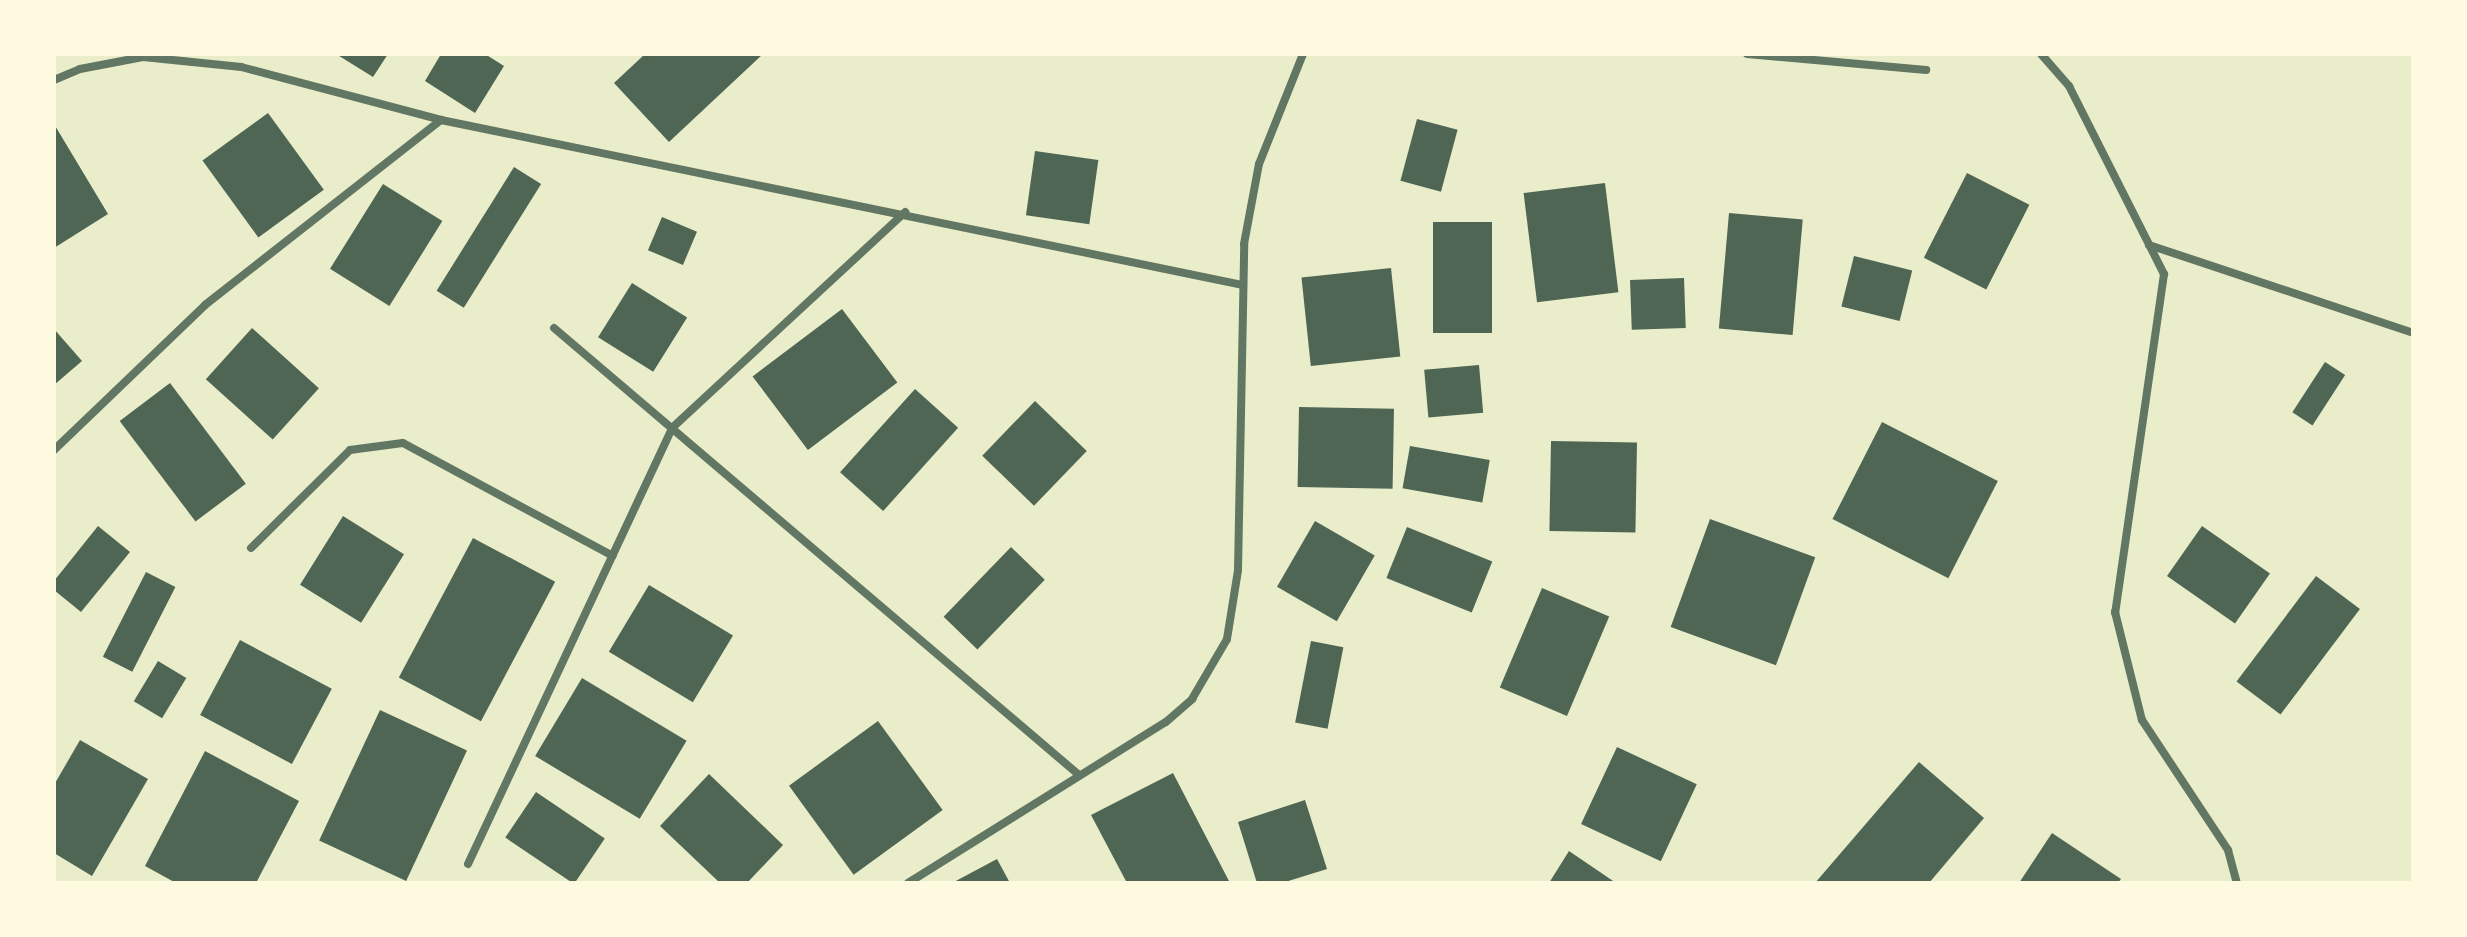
<!DOCTYPE html>
<style>
body{margin:0}
#map{position:relative;width:2467px;height:937px;overflow:hidden;background:#e9edc9;font-family:Commissioner,sans-serif}
div>[style]{position:absolute}
.building>*{inset:0;background:#4f6655;transform-origin:0 0}
.minor>*{height:8px;margin:-4px;padding:0 4px;transform-origin:4px;border-radius:4px;background:#617663}
span{translate:-50% -50%;white-space:nowrap;text-align:center;line-height:1.15;-webkit-text-stroke:8px #fefae0;paint-order:stroke}
.frame{position:absolute;inset:0;border:56px solid #fefae0;pointer-events:none}
</style>
<div id="map">
<div class="building">
<div style="clip-path:polygon(336px 54px,388px 54px,373px 77px)"></div>
<div style="clip-path:polygon(441px 54px,485px 54px,504px 66px,475px 113px,425px 81px)"></div>
<div style="clip-path:polygon(645px 54px,763px 54px,669px 142px,614px 83px)"></div>
<div style="left:268px;top:113px;width:95px;height:81px;rotate:54deg"></div>
<div style="left:1417px;top:119px;width:42px;height:64px;rotate:15deg"></div>
<div style="clip-path:polygon(54px 124px,108px 214px,54px 248px)"></div>
<div style="left:1035px;top:151px;width:64px;height:65px;rotate:8deg"></div>
<div style="left:514px;top:167px;width:32px;height:146px;rotate:32deg"></div>
<div style="left:1967px;top:173px;width:70px;height:95px;rotate:27deg"></div>
<div style="left:1605px;top:183px;width:110px;height:82px;rotate:83deg"></div>
<div style="left:383px;top:184px;width:70px;height:100px;rotate:32deg"></div>
<div style="left:1729px;top:213px;width:74px;height:116px;rotate:5deg"></div>
<div style="left:662px;top:217px;width:38px;height:36px;rotate:23deg"></div>
<div style="left:1433px;top:222px;width:59px;height:111px"></div>
<div style="left:1854px;top:256px;width:60px;height:52px;rotate:14deg"></div>
<div style="left:1391px;top:268px;width:89px;height:90px;rotate:84deg"></div>
<div style="left:1684px;top:278px;width:50px;height:54px;rotate:88deg"></div>
<div style="left:632px;top:283px;width:65px;height:64px;rotate:32deg"></div>
<div style="left:842px;top:309px;width:92px;height:112px;rotate:53deg"></div>
<div style="left:252px;top:328px;width:90px;height:69px;rotate:42deg"></div>
<div style="clip-path:polygon(54px 329px,82px 361px,54px 385px)"></div>
<div style="left:2325px;top:362px;width:24px;height:60px;rotate:33deg"></div>
<div style="left:1479px;top:365px;width:48px;height:55px;rotate:85deg"></div>
<div style="left:170px;top:383px;width:126px;height:63px;rotate:53deg"></div>
<div style="left:915px;top:389px;width:58px;height:112px;rotate:42deg"></div>
<div style="left:1035px;top:401px;width:72px;height:76px;rotate:44deg"></div>
<div style="left:1299px;top:407px;width:95px;height:80px;rotate:1deg"></div>
<div style="left:1882px;top:422px;width:130px;height:109px;rotate:27deg"></div>
<div style="left:1551px;top:441px;width:86px;height:90px;rotate:1deg"></div>
<div style="left:1410px;top:446px;width:81px;height:43px;rotate:10deg"></div>
<div style="left:343px;top:516px;width:72px;height:81px;rotate:32deg"></div>
<div style="left:1710px;top:519px;width:112px;height:115px;rotate:20deg"></div>
<div style="left:1315px;top:521px;width:69px;height:76px;rotate:30deg"></div>
<div style="clip-path:polygon(98px 526px,130px 552px,81px 612px,54px 590px,54px 581px)"></div>
<div style="left:2202px;top:526px;width:83px;height:61px;rotate:35deg"></div>
<div style="left:1407px;top:527px;width:92px;height:55px;rotate:22deg"></div>
<div style="left:473px;top:538px;width:93px;height:158px;rotate:28deg"></div>
<div style="left:1011px;top:547px;width:47px;height:97px;rotate:44deg"></div>
<div style="left:146px;top:572px;width:33px;height:95px;rotate:27deg"></div>
<div style="left:2316px;top:576px;width:55px;height:132px;rotate:37deg"></div>
<div style="left:649px;top:585px;width:98px;height:78px;rotate:31deg"></div>
<div style="left:1542px;top:588px;width:73px;height:108px;rotate:23deg"></div>
<div style="left:240px;top:640px;width:104px;height:85px;rotate:28deg"></div>
<div style="left:1311px;top:641px;width:33px;height:83px;rotate:11deg"></div>
<div style="left:158px;top:661px;width:33px;height:47px;rotate:31deg"></div>
<div style="left:582px;top:678px;width:122px;height:91px;rotate:31deg"></div>
<div style="left:380px;top:710px;width:96px;height:144px;rotate:25deg"></div>
<div style="left:878px;top:721px;width:110px;height:110px;rotate:54deg"></div>
<div style="clip-path:polygon(80px 740px,148px 779px,92px 876px,54px 853px,54px 785px)"></div>
<div style="left:1617px;top:747px;width:88px;height:85px;rotate:25deg"></div>
<div style="clip-path:polygon(205px 751px,299px 801px,256px 883px,176px 883px,145px 866px)"></div>
<div style="clip-path:polygon(1919px 762px,1984px 818px,1929px 883px,1815px 883px)"></div>
<div style="clip-path:polygon(1173px 773px,1230px 883px,1127px 883px,1091px 815px)"></div>
<div style="clip-path:polygon(709px 774px,783px 845px,747px 883px,720px 883px,660px 826px)"></div>
<div style="left:536px;top:792px;width:83px;height:55px;rotate:34deg"></div>
<div style="clip-path:polygon(1305px 800px,1327px 869px,1282px 883px,1257px 883px,1238px 822px)"></div>
<div style="clip-path:polygon(2052px 833px,2121px 879px,2118px 883px,2019px 883px)"></div>
<div style="clip-path:polygon(1569px 851px,1616px 883px,1549px 883px)"></div>
<div style="clip-path:polygon(997px 859px,1010px 883px,952px 883px)"></div>
</div>
<div class="minor">
<div style="left:1747px;top:54px;width:180px;rotate:5.1deg"></div>
<div style="left:2041px;top:54px;width:43px;rotate:48.8deg"></div>
<div style="left:2069px;top:86px;width:211px;rotate:63.2deg"></div>
<div style="left:2164px;top:274px;width:342px;rotate:98.2deg"></div>
<div style="left:2115px;top:612px;width:111px;rotate:76deg"></div>
<div style="left:2142px;top:720px;width:156px;rotate:56.5deg"></div>
<div style="left:2228px;top:850px;width:34px;rotate:75deg"></div>
<div style="left:54px;top:80px;width:28px;rotate:-23deg"></div>
<div style="left:80px;top:69px;width:64px;rotate:-10.8deg"></div>
<div style="left:143px;top:57px;width:99px;rotate:5.8deg"></div>
<div style="left:241px;top:67px;width:207px;rotate:14.8deg"></div>
<div style="left:441px;top:120px;width:819px;rotate:11.63deg"></div>
<div style="left:2149px;top:245px;width:278px;rotate:18.4deg"></div>
<div style="left:554px;top:328px;width:690px;rotate:40.41deg"></div>
<div style="left:54px;top:450px;width:209px;rotate:-43.8deg"></div>
<div style="left:205px;top:305px;width:300px;rotate:-38.1deg"></div>
<div style="left:251px;top:548px;width:139px;rotate:-44.7deg"></div>
<div style="left:350px;top:450px;width:53px;rotate:-7.5deg"></div>
<div style="left:403px;top:443px;width:238px;rotate:28.3deg"></div>
<div style="left:468px;top:864px;width:481px;rotate:-64.9deg"></div>
<div style="left:672px;top:428px;width:318px;rotate:-42.8deg"></div>
<div style="left:908px;top:883px;width:304px;rotate:-32deg"></div>
<div style="left:1166px;top:722px;width:35px;rotate:-41deg"></div>
<div style="left:1192px;top:699px;width:69px;rotate:-59.7deg"></div>
<div style="left:1227px;top:639px;width:70px;rotate:-80.9deg"></div>
<div style="left:1238px;top:570px;width:326px;rotate:-88.9deg"></div>
<div style="left:1244px;top:244px;width:81px;rotate:-79.4deg"></div>
<div style="left:1259px;top:164px;width:118px;rotate:-68.2deg"></div>
</div>
<div class="frame"></div>
</div>
